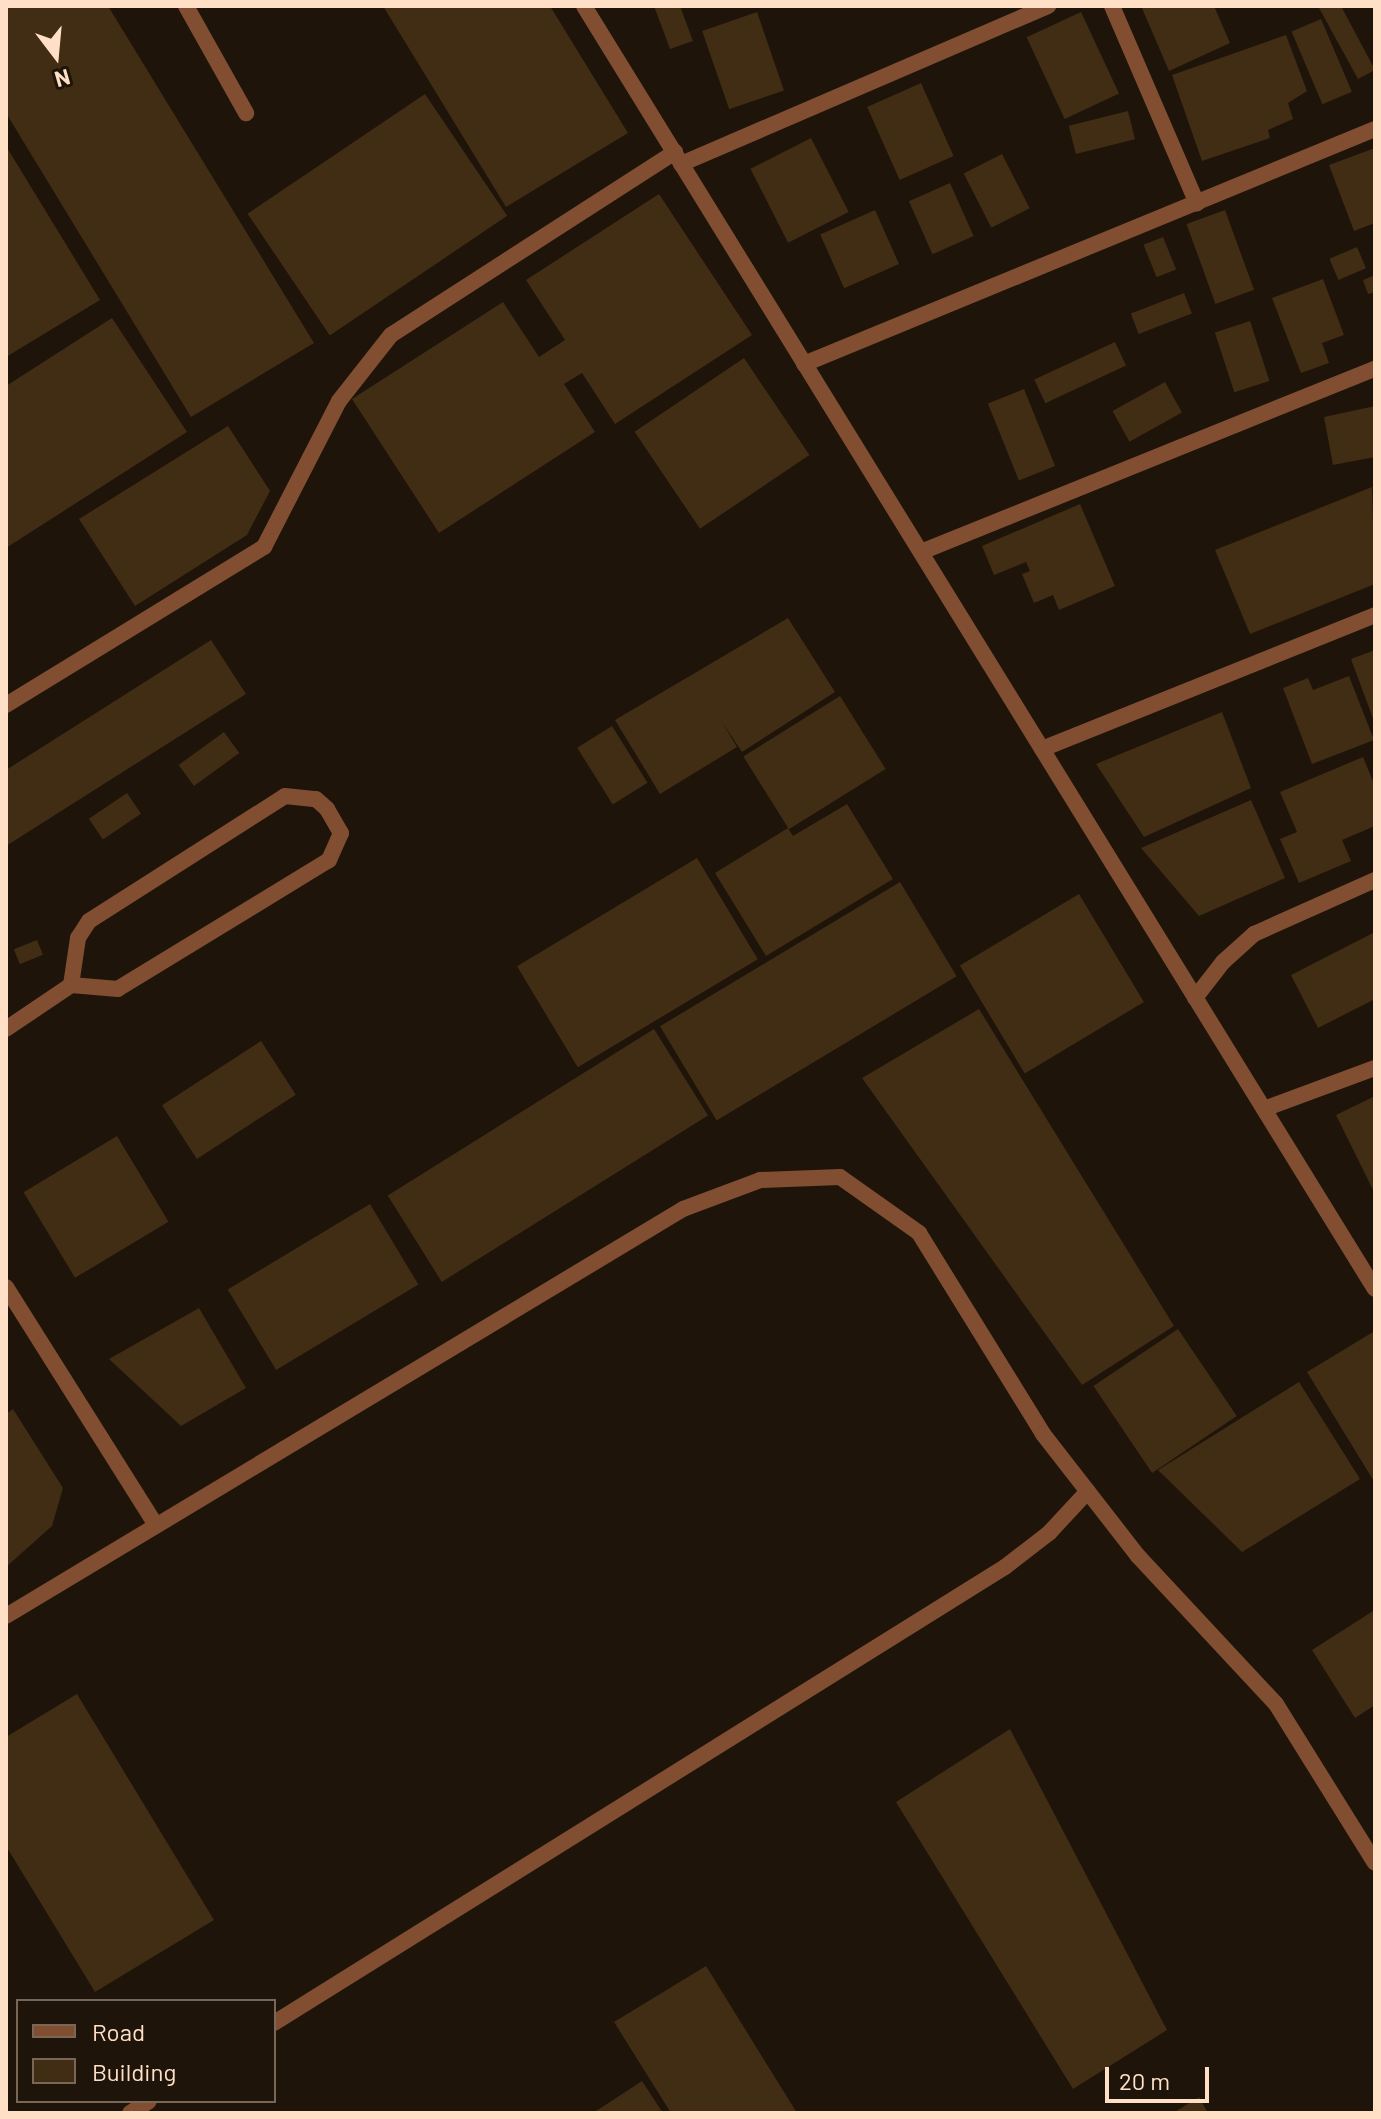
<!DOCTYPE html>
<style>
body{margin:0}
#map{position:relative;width:1381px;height:2119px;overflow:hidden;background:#1e140a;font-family:Barlow,sans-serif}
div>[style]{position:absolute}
.building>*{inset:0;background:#412c14;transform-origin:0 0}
.service>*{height:16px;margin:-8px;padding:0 8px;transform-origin:8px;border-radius:8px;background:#814e31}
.minor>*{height:16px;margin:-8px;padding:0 8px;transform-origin:8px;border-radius:8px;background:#814e31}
span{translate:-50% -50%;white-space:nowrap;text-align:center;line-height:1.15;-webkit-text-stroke:7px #1e140a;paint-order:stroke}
.frame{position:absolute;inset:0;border:8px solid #ffe0c7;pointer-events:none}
.legend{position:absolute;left:16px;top:1999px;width:260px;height:104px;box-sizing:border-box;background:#1e140a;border:2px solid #786656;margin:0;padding:10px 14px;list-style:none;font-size:24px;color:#ffe0c7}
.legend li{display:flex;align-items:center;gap:16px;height:40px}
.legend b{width:40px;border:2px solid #786656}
.north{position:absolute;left:16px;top:16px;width:80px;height:80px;-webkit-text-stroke:6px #1e140a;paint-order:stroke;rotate:164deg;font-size:22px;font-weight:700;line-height:32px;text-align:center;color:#ffe0c7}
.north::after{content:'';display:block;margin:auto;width:28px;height:36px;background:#ffe0c7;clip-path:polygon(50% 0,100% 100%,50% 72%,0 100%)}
.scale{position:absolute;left:1105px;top:2067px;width:104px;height:36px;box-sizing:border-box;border:4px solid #ffe0c7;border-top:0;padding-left:10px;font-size:24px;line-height:28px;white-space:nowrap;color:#ffe0c7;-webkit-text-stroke:6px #1e140a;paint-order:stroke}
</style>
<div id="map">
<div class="building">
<div style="clip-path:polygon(6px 6px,108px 6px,314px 343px,191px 417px,6px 113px)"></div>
<div style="clip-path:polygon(383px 6px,550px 6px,628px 133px,506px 207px)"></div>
<div style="clip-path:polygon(654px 6px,680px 6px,693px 41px,670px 49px)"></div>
<div style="clip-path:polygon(1141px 6px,1214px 6px,1230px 43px,1169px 71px)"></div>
<div style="clip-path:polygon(1324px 6px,1341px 6px,1375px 70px,1358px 79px,1319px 8px)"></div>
<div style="left:757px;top:12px;width:83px;height:58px;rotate:71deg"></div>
<div style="left:1081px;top:12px;width:90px;height:60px;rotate:65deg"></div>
<div style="left:1321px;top:19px;width:79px;height:32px;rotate:67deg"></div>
<div style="clip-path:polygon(1286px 35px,1307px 91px,1288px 103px,1293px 119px,1268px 130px,1270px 138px,1202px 161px,1172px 75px)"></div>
<div style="left:921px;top:83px;width:80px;height:59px;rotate:66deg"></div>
<div style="left:425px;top:94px;width:147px;height:214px;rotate:56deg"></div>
<div style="left:1128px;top:111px;width:29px;height:61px;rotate:76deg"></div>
<div style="left:811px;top:138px;width:83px;height:68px;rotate:63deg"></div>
<div style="clip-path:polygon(6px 146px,100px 300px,6px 357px)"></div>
<div style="clip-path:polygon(1375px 148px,1375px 223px,1354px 231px,1329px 165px)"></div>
<div style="left:1002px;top:154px;width:61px;height:43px;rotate:63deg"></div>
<div style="left:950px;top:183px;width:58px;height:45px;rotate:66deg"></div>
<div style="clip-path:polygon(659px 194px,752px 335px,615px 424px,582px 373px,564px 384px,595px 432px,439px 533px,352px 399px,503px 302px,539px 357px,565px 340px,526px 280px)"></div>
<div style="left:875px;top:210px;width:59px;height:60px;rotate:66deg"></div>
<div style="left:1225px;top:210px;width:85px;height:41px;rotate:70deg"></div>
<div style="left:1163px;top:237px;width:35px;height:21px;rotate:68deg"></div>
<div style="left:1357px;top:247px;width:23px;height:30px;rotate:67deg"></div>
<div style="clip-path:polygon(1375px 275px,1375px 292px,1368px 294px,1363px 280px)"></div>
<div style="clip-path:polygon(1323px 279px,1344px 335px,1322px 343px,1329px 363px,1301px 373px,1272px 298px)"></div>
<div style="left:1184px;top:293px;width:22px;height:57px;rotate:69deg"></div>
<div style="clip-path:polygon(112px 318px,187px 432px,6px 548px,6px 386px)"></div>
<div style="left:1250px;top:321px;width:63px;height:37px;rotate:72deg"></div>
<div style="left:1115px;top:342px;width:26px;height:89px;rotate:65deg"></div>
<div style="left:744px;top:358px;width:117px;height:132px;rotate:56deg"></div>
<div style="left:1165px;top:382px;width:35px;height:60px;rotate:61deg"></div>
<div style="left:1024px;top:389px;width:83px;height:39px;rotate:68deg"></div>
<div style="clip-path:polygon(1375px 406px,1375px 457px,1333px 465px,1324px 417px)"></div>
<div style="clip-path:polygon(228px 426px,270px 491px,247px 535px,135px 606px,79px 519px)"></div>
<div style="clip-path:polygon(1372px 487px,1375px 584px,1250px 634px,1215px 550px)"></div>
<div style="clip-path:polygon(1080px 504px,1115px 586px,1059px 610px,1053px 595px,1034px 603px,1022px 574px,1030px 571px,1026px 562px,994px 575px,982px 546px)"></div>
<div style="clip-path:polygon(788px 618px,835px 692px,742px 752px,722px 722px,737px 747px,660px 794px,615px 720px)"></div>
<div style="clip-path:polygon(211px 640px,246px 694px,6px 846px,6px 770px)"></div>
<div style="clip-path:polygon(1375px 650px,1375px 724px,1351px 659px)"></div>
<div style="clip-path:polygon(1349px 676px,1374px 740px,1312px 764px,1283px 688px,1308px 678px,1313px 690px)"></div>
<div style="left:840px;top:696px;width:86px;height:114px;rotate:58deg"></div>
<div style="clip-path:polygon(1222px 712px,1251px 788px,1144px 837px,1096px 764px)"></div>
<div style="left:612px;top:726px;width:67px;height:41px;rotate:58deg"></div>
<div style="left:224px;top:732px;width:26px;height:56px;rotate:54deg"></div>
<div style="clip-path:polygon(1363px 757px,1375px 786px,1375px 826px,1342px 840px,1351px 861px,1299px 883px,1280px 839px,1297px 832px,1280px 792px)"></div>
<div style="left:127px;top:793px;width:25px;height:46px;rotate:56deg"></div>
<div style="clip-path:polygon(1251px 800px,1285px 878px,1199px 916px,1141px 848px)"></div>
<div style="clip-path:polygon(847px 804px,893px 879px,766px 956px,715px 873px,788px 828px,793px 836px)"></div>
<div style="left:697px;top:858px;width:118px;height:210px;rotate:59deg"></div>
<div style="left:900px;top:882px;width:110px;height:280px;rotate:59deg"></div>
<div style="left:1079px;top:894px;width:126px;height:139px;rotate:59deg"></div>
<div style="clip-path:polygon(1373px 933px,1375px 999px,1318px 1028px,1291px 975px)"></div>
<div style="left:37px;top:940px;width:16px;height:25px;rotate:68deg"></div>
<div style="clip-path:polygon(979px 1009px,1174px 1326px,1082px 1385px,862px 1078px)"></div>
<div style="left:654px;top:1029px;width:102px;height:314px;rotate:58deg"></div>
<div style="left:261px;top:1041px;width:64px;height:118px;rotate:57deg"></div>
<div style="clip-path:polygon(1375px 1096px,1375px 1194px,1336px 1115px)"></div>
<div style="left:117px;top:1136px;width:100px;height:109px;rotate:59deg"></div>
<div style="left:370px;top:1204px;width:94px;height:166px;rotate:59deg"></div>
<div style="clip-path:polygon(199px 1308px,246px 1388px,181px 1426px,109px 1359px)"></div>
<div style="left:1178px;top:1329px;width:105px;height:102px;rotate:56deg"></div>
<div style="clip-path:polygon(1373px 1332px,1375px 1336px,1375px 1483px,1307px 1372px)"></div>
<div style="clip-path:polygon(1299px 1382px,1360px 1479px,1242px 1552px,1158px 1470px)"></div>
<div style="clip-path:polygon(13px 1409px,63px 1488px,52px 1526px,6px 1567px,6px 1414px)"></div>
<div style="clip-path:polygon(1373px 1611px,1375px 1705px,1355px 1718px,1312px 1650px)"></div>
<div style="clip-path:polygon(77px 1694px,214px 1920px,95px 1992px,6px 1846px,6px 1737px)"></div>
<div style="clip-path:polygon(1010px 1729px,1167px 2030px,1073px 2089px,896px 1802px)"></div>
<div style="clip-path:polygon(706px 1966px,797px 2113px,671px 2113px,614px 2022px)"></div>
<div style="clip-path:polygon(642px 2081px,663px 2113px,593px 2113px)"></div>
<div style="clip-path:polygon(1199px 2097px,1208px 2113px,1173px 2113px)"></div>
</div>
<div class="service">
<div style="left:186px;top:6px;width:123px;rotate:60.7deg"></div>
<div style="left:6px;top:1029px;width:78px;rotate:-34.1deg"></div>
<div style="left:71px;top:985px;width:48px;rotate:-81.5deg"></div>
<div style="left:78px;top:938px;width:20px;rotate:-57deg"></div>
<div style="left:89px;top:921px;width:232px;rotate:-32.5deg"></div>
<div style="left:285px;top:796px;width:31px;rotate:6deg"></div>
<div style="left:316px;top:799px;width:15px;rotate:42deg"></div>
<div style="left:327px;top:809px;width:28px;rotate:60deg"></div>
<div style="left:341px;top:833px;width:30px;rotate:114deg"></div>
<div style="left:329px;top:860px;width:247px;rotate:148.6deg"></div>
<div style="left:118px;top:989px;width:47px;rotate:-175.1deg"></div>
<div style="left:6px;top:1616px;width:790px;rotate:-31.01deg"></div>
<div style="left:683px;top:1209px;width:82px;rotate:-20.6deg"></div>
<div style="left:760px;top:1180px;width:80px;rotate:-2.1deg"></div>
<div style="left:840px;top:1177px;width:97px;rotate:35.3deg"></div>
<div style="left:919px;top:1233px;width:236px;rotate:58.3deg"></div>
<div style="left:1043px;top:1434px;width:155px;rotate:52.1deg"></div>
<div style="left:1138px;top:1556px;width:202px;rotate:47deg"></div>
<div style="left:1276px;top:1704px;width:187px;rotate:58.1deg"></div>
<div style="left:274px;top:2023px;width:862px;rotate:-31.96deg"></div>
<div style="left:1005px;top:1567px;width:56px;rotate:-37.7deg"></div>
<div style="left:1049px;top:1533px;width:57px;rotate:-47.1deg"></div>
<div style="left:130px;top:2113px;width:22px;rotate:-32deg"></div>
</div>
<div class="minor">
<div style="left:584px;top:6px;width:1507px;rotate:58.35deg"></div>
<div style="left:1112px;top:6px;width:215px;rotate:66.7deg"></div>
<div style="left:681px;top:164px;width:400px;rotate:-23.3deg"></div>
<div style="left:804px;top:364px;width:617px;rotate:-22.37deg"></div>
<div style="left:921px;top:552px;width:489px;rotate:-22deg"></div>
<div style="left:6px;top:705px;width:303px;rotate:-31.5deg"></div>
<div style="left:264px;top:547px;width:164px;rotate:-62.8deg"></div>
<div style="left:339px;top:401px;width:84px;rotate:-51.8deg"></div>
<div style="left:391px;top:335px;width:338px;rotate:-32.8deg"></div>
<div style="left:1042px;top:749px;width:359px;rotate:-21.9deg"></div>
<div style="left:1195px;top:998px;width:46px;rotate:-52.1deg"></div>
<div style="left:1223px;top:962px;width:42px;rotate:-42.1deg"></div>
<div style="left:1254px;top:934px;width:133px;rotate:-24.1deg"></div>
<div style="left:1264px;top:1109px;width:118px;rotate:-20.3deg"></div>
<div style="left:6px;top:1287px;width:280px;rotate:57.8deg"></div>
</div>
<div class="frame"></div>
<ul class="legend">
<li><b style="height:10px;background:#814e31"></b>Road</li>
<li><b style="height:22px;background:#412c14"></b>Building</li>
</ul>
<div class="north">N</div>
<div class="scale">20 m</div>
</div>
